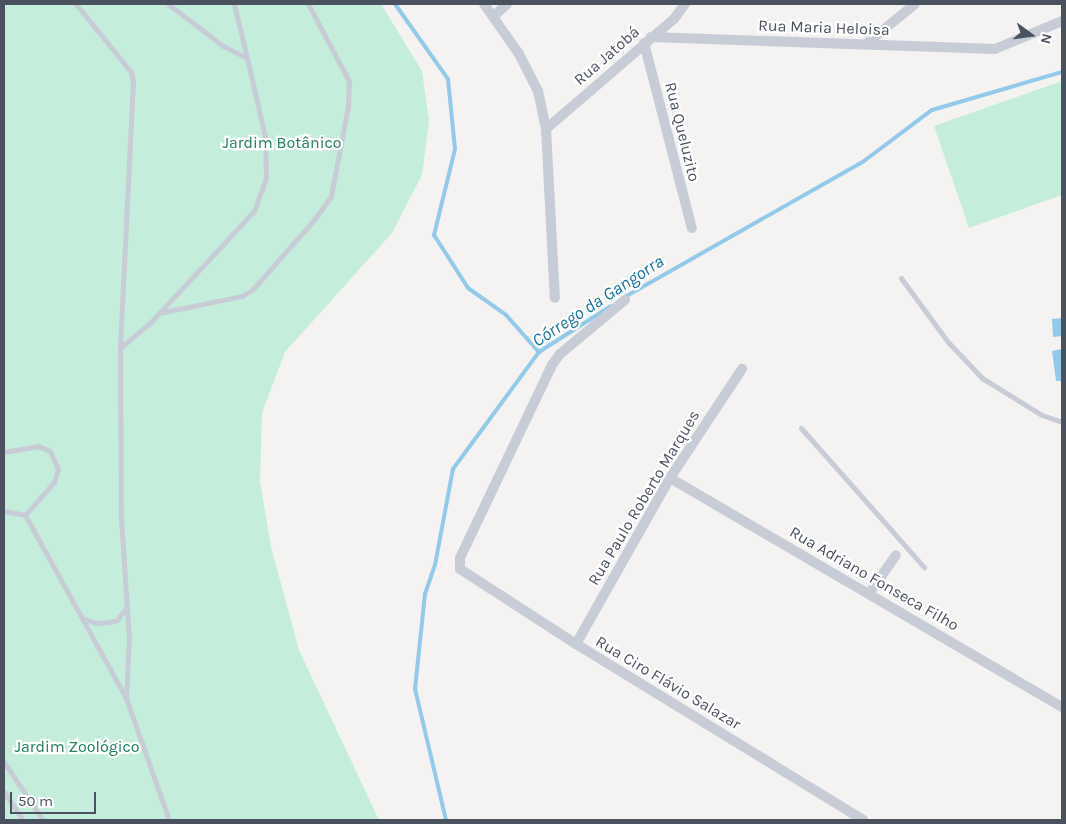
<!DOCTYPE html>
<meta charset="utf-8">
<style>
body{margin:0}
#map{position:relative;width:1066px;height:824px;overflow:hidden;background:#f4f3f2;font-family:Karla,sans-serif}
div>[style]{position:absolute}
.green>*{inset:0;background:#c4eedb}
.water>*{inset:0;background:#94cae9}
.stream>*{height:4px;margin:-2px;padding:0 2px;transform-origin:2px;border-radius:2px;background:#94cae9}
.lane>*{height:5px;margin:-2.5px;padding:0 2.5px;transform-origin:2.5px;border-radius:2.5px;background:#c7ccd6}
.street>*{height:10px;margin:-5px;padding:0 5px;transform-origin:5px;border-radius:5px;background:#c7ccd6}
span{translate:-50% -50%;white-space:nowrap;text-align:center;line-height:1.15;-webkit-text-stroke:4.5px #fff;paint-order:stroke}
.street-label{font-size:16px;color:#4b525f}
.park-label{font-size:16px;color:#1d7f5d}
.water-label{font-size:18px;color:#1472a9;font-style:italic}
.frame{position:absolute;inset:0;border:5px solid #4b525f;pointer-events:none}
.north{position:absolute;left:1006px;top:10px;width:50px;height:50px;-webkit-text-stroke:4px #fff;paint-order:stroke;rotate:104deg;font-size:14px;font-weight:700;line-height:20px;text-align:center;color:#4b525f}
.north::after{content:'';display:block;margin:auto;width:18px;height:22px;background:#4b525f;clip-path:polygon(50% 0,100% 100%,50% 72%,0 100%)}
.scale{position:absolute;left:10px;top:792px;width:86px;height:22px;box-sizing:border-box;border:2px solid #4b525f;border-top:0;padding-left:6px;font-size:15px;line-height:18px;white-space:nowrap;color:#4b525f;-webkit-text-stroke:4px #fff;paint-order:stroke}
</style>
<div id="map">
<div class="green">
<div style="clip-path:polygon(4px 4px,381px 4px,422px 71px,429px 121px,422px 175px,392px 233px,285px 352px,262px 413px,260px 481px,271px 547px,299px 650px,379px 820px,4px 820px)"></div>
<div style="clip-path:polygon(1062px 81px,1062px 195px,969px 228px,934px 126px)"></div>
</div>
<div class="water">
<div style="clip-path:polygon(1062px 318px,1062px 336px,1053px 337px,1052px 319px)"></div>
<div style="clip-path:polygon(1062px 349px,1062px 381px,1056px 381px,1052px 351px)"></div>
</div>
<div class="stream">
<div style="left:395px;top:4px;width:92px;rotate:54.8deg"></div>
<div style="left:448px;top:79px;width:70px;rotate:84.3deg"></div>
<div style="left:455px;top:149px;width:89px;rotate:103.7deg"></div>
<div style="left:434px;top:235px;width:63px;rotate:57.3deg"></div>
<div style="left:468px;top:288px;width:47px;rotate:35.4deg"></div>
<div style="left:506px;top:315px;width:50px;rotate:48.3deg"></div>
<div style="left:623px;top:298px;width:277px;rotate:-29.6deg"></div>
<div style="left:864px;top:161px;width:85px;rotate:-36.9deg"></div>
<div style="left:932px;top:110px;width:135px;rotate:-16.3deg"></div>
<div style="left:446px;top:820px;width:135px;rotate:-103.3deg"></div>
<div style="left:415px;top:689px;width:96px;rotate:-84deg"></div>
<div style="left:425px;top:594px;width:31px;rotate:-71deg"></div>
<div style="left:435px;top:565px;width:98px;rotate:-79.4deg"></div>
<div style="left:453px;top:469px;width:145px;rotate:-53.7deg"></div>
<div style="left:539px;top:352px;width:85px;rotate:-32.6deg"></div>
</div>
<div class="lane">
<div style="left:76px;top:4px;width:87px;rotate:51deg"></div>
<div style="left:131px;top:72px;width:9px;rotate:77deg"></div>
<div style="left:133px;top:81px;width:267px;rotate:92.8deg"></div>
<div style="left:120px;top:348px;width:171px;rotate:89.7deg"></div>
<div style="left:121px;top:519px;width:119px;rotate:86.2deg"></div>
<div style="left:129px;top:638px;width:60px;rotate:92.9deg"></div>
<div style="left:234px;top:4px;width:56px;rotate:76.5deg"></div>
<div style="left:901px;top:278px;width:79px;rotate:53.7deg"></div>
<div style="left:948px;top:342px;width:50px;rotate:46.6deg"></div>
<div style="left:982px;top:378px;width:70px;rotate:31.7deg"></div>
<div style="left:1042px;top:415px;width:21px;rotate:19deg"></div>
<div style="left:159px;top:313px;width:85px;rotate:-11.6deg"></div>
<div style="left:242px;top:296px;width:13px;rotate:-32deg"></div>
<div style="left:253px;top:289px;width:91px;rotate:-48.6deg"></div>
<div style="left:313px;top:221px;width:31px;rotate:-54deg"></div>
<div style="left:331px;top:196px;width:92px;rotate:-79.3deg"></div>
<div style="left:348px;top:106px;width:25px;rotate:-88deg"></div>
<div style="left:349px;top:81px;width:87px;rotate:-118deg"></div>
<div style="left:120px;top:348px;width:38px;rotate:-40deg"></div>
<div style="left:149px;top:324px;width:154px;rotate:-47.1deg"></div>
<div style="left:254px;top:211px;width:35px;rotate:-70deg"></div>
<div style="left:266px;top:178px;width:41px;rotate:-91.4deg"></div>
<div style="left:265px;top:137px;width:81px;rotate:-102.8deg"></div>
<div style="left:247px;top:58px;width:27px;rotate:-153deg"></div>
<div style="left:223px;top:46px;width:69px;rotate:-142.6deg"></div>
<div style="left:801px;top:428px;width:186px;rotate:48.5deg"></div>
<div style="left:4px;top:452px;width:35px;rotate:-10deg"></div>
<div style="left:38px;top:446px;width:13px;rotate:23deg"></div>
<div style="left:50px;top:451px;width:20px;rotate:66deg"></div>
<div style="left:58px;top:469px;width:14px;rotate:107deg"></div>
<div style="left:54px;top:482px;width:44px;rotate:131.3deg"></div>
<div style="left:25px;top:515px;width:21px;rotate:-169deg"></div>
<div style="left:25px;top:515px;width:209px;rotate:61.1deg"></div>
<div style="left:126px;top:698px;width:129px;rotate:70.6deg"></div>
<div style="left:82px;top:618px;width:14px;rotate:21deg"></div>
<div style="left:95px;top:623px;width:14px;rotate:-4deg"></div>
<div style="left:109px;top:622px;width:8px;rotate:-14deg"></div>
<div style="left:117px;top:620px;width:15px;rotate:-53deg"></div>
<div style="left:4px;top:762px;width:70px;rotate:56.1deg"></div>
<div style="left:4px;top:792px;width:34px;rotate:56deg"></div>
</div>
<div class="street">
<div style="left:484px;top:4px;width:61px;rotate:55deg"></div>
<div style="left:519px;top:54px;width:42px;rotate:62.8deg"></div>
<div style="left:538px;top:91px;width:39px;rotate:78deg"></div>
<div style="left:546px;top:129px;width:169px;rotate:87deg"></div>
<div style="left:494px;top:16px;width:18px;rotate:-43deg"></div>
<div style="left:651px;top:37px;width:344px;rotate:2deg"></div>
<div style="left:995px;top:49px;width:73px;rotate:-22.7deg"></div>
<div style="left:644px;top:43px;width:191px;rotate:75.5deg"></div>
<div style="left:866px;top:44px;width:63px;rotate:-39.2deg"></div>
<div style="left:546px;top:129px;width:169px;rotate:-40.7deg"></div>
<div style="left:674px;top:19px;width:19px;rotate:-54deg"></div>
<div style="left:625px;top:300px;width:85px;rotate:140.3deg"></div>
<div style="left:560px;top:354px;width:14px;rotate:126deg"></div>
<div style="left:552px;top:365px;width:214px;rotate:115.5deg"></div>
<div style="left:460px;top:558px;width:11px;rotate:90deg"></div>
<div style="left:460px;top:569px;width:138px;rotate:32.9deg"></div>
<div style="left:576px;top:644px;width:337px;rotate:31.5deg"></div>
<div style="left:670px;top:478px;width:454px;rotate:30.3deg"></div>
<div style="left:869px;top:594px;width:47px;rotate:-55.3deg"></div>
<div style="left:576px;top:644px;width:191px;rotate:-60.5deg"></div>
<div style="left:670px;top:478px;width:131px;rotate:-56.6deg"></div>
</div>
<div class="street-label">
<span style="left:824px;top:28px;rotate:2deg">Rua Maria Heloisa</span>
<span style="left:607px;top:56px;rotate:-41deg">Rua Jatobá</span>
<span style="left:682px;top:132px;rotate:76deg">Rua Queluzito</span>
<span style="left:644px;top:498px;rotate:-59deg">Rua Paulo Roberto Marques</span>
<span style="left:874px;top:579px;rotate:30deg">Rua Adriano Fonseca Filho</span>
<span style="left:668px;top:683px;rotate:31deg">Rua Ciro Flávio Salazar</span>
</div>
<div class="park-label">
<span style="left:282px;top:143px">Jardim Botânico</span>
<span style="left:77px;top:747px">Jardim Zoológico</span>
</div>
<div class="water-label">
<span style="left:598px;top:301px;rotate:-33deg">Córrego da Gangorra</span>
</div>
<div class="frame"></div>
<div class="north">N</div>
<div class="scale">50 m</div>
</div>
